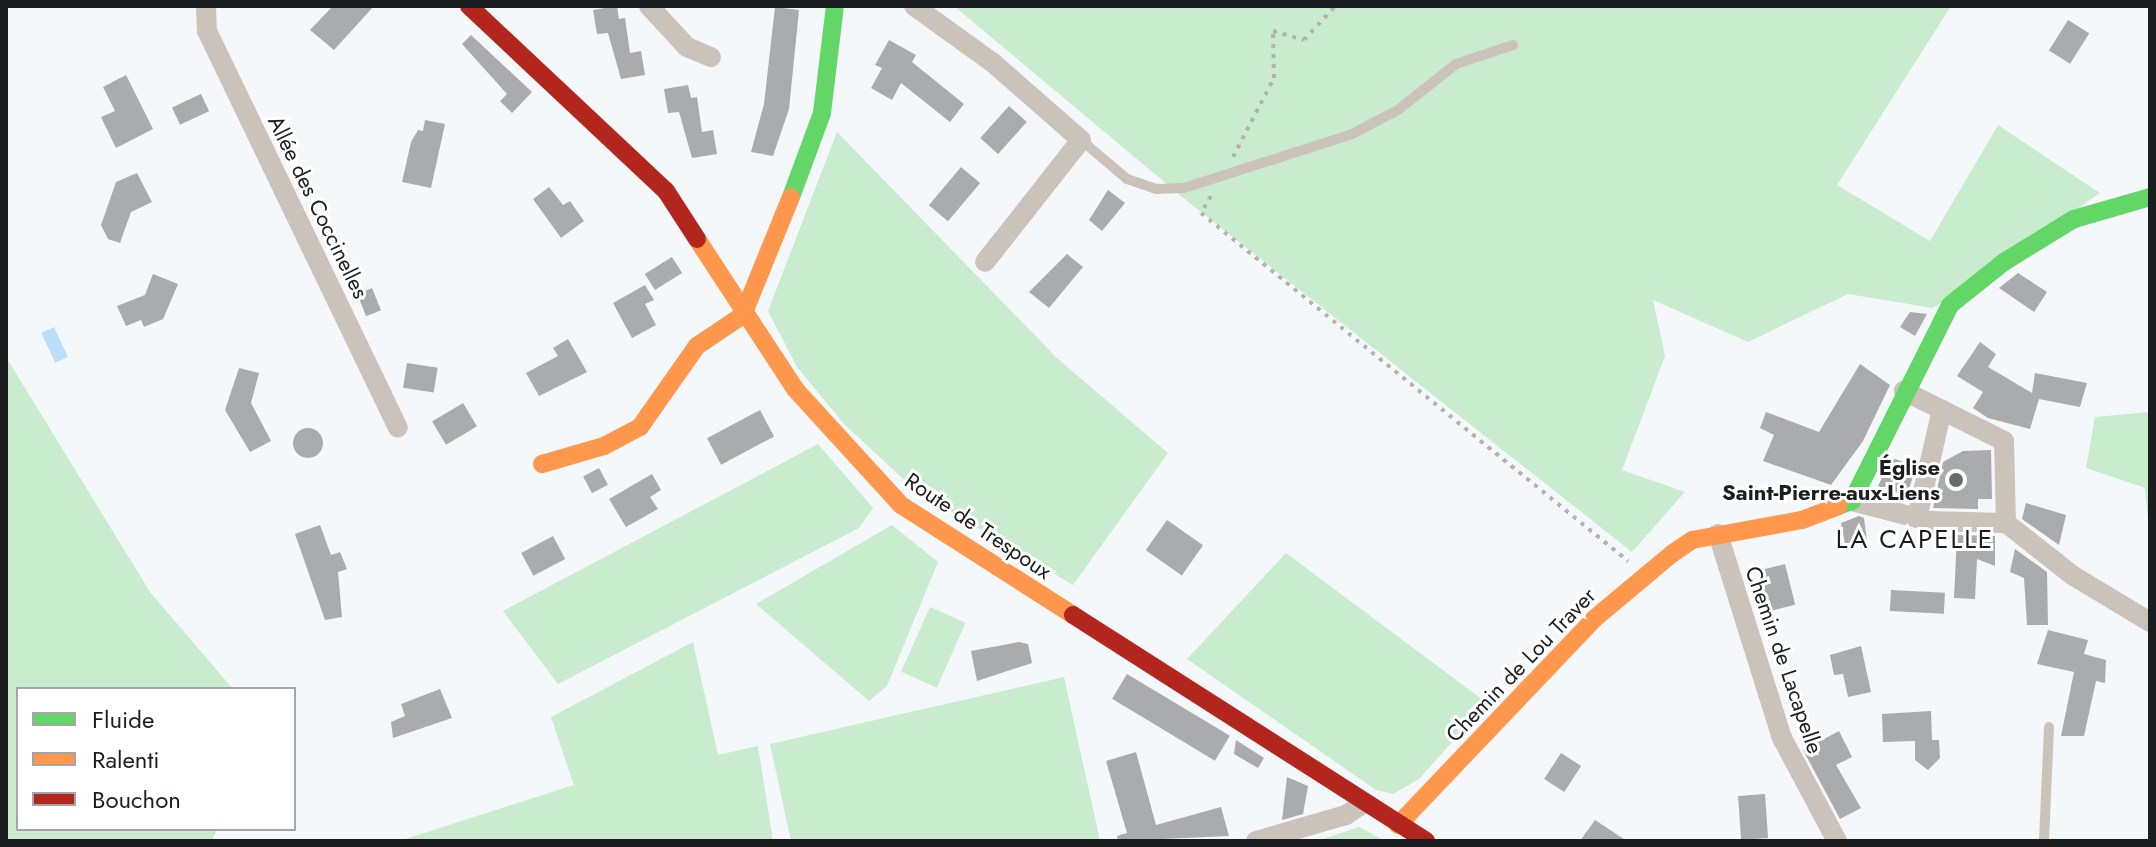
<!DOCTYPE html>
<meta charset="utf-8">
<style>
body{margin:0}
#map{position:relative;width:2156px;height:847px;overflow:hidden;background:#f4f8fb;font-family:Jost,sans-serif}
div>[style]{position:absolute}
.green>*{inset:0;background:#c8eccd;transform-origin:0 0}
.water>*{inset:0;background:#bbdffa;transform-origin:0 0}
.building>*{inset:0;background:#a9abad;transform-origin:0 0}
.round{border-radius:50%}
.path>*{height:4px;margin-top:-2px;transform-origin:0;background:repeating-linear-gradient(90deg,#b7b2ae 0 4px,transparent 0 10px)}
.lane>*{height:10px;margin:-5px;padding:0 5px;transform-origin:5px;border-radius:5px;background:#cbc2ba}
.street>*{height:20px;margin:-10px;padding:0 10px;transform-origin:10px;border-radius:10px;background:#cbc2ba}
.fast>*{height:18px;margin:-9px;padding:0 9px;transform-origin:9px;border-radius:9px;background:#63d668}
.slow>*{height:18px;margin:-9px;padding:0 9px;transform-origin:9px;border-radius:9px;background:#ff974d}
.jam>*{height:18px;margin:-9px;padding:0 9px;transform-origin:9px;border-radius:9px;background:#b3261e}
.dots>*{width:22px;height:22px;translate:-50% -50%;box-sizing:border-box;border:4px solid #fff;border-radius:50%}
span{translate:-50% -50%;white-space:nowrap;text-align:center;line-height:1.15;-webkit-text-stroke:6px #fff;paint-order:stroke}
.street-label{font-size:22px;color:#1b1e20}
.poi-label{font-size:22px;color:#1b1e20;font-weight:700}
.right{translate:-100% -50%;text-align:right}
.quarter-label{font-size:26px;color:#1b1e20;letter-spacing:2px}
.frame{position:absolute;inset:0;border:8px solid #1b1e20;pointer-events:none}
.legend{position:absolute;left:16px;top:687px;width:280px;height:144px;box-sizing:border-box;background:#fff;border:2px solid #a4a5a6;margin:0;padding:10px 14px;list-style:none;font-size:24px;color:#1b1e20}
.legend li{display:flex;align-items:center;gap:16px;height:40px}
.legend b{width:40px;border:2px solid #a4a5a6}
</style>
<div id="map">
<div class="green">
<div style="clip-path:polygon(954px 6px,1951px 6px,1837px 185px,1930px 241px,1998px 125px,2100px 193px,1933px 308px,1848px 294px,1748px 342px,1653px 300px,1665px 356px,1622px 470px,1685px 492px,1632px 552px,1187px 201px)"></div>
<div style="clip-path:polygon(837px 132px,1058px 359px,1168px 453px,1073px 585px,916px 491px,844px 424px,797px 367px,768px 311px)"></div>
<div style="clip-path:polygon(6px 357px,150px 592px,233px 689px,18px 689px,18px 829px,217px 829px,212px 841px,6px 841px)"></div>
<div style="clip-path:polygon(2150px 412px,2150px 544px,2145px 488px,2086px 468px,2095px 417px)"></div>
<div style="clip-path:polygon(818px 444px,873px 508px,859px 528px,558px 684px,503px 611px)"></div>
<div style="clip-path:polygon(892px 525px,938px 562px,887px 686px,869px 701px,756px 604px)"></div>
<div style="clip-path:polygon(1286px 553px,1487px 703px,1419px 779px,1393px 794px,1376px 790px,1187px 659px)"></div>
<div style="left:930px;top:607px;width:39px;height:71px;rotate:24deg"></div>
<div style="clip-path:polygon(693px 642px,718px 755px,758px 746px,773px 841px,399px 841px,574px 785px,551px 717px)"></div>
<div style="clip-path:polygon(1064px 677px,1100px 841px,791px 841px,770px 744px)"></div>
<div style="clip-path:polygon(1359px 827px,1385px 841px,1317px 841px)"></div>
</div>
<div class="water">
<div style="left:54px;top:327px;width:33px;height:14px;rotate:65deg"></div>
</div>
<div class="building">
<div style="clip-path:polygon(333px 6px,374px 6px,334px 50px,310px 30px)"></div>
<div style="clip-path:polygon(617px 6px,619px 19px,625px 18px,630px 53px,641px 51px,645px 75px,621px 79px,608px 33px,597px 34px,593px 10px)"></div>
<div style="clip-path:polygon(775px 7px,799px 10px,789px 109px,773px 156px,751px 152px,764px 104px)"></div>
<div style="left:2068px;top:20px;width:25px;height:36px;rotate:32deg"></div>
<div style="clip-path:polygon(471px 35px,532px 92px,512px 113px,500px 101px,507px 94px,462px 44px)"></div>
<div style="clip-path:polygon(889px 40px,916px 55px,912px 62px,964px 104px,950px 122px,901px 83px,892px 100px,871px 88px,882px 68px,875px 65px)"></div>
<div style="clip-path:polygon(126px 75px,153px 129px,116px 148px,101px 117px,115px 111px,103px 87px)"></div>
<div style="clip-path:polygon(688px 85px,691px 98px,697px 97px,702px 132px,713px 130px,717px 154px,692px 158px,679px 112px,668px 113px,664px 89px)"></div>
<div style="left:201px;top:94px;width:19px;height:32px;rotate:65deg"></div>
<div style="left:1009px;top:106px;width:24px;height:43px;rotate:42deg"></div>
<div style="clip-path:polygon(425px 120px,445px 124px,431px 188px,402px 182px,411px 142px,418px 130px,423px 131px)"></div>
<div style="left:961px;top:167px;width:25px;height:50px;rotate:40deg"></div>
<div style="clip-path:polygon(137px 173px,152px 202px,131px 212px,120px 243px,108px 239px,101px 225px,116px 182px)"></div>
<div style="clip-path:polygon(549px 187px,563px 205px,570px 201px,584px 221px,561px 238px,533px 199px)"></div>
<div style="clip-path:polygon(1108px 190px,1125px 203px,1102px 231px,1089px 220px)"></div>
<div style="clip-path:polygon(1067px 254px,1083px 267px,1049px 308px,1029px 292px)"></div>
<div style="left:672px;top:257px;width:19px;height:32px;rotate:58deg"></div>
<div style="clip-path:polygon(2018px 273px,2047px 292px,2034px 312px,1999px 288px)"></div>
<div style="clip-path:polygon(153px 274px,178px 284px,163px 319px,144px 327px,141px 320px,126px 326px,117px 306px,145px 295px)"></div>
<div style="clip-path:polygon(645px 285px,654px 300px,645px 304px,656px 325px,632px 338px,613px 303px)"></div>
<div style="left:372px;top:288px;width:24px;height:16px;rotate:68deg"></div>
<div style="clip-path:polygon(1910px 312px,1927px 314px,1915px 336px,1900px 327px)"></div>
<div style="clip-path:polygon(568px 339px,587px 372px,539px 396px,526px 373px,558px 356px,553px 348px)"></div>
<div style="clip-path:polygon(1980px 342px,1996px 354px,1988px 367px,2032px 393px,2035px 373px,2087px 383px,2080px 407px,2039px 399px,2030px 429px,1988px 418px,1973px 408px,1983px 392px,1957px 376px)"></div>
<div style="left:407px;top:363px;width:31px;height:25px;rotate:9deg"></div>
<div style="clip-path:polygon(1860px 364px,1890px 385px,1863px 441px,1831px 485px,1763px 461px,1774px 435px,1760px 428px,1766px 412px,1819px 432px)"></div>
<div style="clip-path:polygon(239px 368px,259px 373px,251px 403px,271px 441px,250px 452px,225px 410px)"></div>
<div style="left:463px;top:403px;width:27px;height:36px;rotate:59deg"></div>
<div style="left:760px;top:410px;width:30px;height:60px;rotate:62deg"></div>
<div class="round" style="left:293px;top:428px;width:30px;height:30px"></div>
<div style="clip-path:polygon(1991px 450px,1992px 499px,1978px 499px,1978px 509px,1933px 508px,1943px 462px,1963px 451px)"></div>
<div style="clip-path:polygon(1892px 458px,1916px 466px,1907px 496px,1878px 486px)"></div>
<div style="left:599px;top:468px;width:19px;height:18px;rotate:62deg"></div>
<div style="clip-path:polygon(652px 474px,661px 490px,650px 497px,658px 509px,626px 527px,609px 499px)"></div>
<div style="clip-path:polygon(2026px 503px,2066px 515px,2059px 545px,2022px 519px)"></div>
<div style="clip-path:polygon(1859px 516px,1864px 518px,1867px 541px,1845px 544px,1841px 523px)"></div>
<div style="left:1167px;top:520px;width:44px;height:37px;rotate:35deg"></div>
<div style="clip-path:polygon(320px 525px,331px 555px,340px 552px,347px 569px,338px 572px,342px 617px,325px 620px,295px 534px)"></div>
<div style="clip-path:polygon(1957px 535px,1995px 536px,1995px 566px,1977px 559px,1975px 599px,1954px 598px)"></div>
<div style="left:553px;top:536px;width:26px;height:36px;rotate:62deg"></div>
<div style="clip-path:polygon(2015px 549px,2047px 572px,2048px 625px,2027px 625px,2024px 578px,2010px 572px)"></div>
<div style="left:1785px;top:564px;width:42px;height:27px;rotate:76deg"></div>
<div style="left:1891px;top:590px;width:54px;height:21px;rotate:3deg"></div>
<div style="clip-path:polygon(2048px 630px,2088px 640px,2084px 654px,2106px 660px,2105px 683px,2096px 681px,2084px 736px,2061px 736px,2074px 672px,2037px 664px)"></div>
<div style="clip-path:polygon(1019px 642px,1028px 644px,1032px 663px,977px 681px,971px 651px)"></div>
<div style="clip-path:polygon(1861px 646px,1871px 692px,1848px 697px,1843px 674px,1834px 675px,1830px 655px)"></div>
<div style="left:1127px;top:674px;width:120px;height:29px;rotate:31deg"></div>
<div style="clip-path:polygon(440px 689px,452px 718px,393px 738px,391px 722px,405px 716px,401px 704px)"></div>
<div style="clip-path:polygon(1931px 711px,1932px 740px,1939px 740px,1940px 758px,1928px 770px,1915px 760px,1915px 741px,1883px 742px,1882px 714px)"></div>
<div style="clip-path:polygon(1839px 731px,1852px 757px,1836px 765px,1861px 808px,1840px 819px,1803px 750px)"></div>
<div style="clip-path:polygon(1236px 740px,1264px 758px,1258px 768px,1234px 754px)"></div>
<div style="clip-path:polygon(1136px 752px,1156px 825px,1221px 807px,1229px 836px,1118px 841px,1117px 836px,1127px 833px,1106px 761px)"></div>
<div style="left:1561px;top:753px;width:24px;height:31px;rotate:33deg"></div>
<div style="clip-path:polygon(1287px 777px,1308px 786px,1303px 814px,1282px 820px)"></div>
<div style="left:1765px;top:794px;width:44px;height:27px;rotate:86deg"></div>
<div style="clip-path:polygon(1595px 820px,1627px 841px,1580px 841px)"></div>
</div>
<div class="path">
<div style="left:1233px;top:157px;width:89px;rotate:-62.6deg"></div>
<div style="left:1274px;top:78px;width:47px;rotate:-91.2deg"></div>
<div style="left:1273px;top:31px;width:32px;rotate:16deg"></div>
<div style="left:1304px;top:40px;width:46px;rotate:-47.6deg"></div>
<div style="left:1211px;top:196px;width:20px;rotate:120deg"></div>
<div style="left:1201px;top:213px;width:551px;rotate:39.18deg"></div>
</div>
<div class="lane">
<div style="left:1081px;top:140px;width:60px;rotate:40.3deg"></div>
<div style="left:1127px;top:179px;width:31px;rotate:19deg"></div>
<div style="left:1156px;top:189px;width:28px;rotate:-2deg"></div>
<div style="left:1184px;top:188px;width:176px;rotate:-17.8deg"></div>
<div style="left:1352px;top:134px;width:52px;rotate:-27.6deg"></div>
<div style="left:1398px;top:110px;width:74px;rotate:-38.4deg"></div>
<div style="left:1456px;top:64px;width:60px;rotate:-18.4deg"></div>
<div style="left:2044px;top:841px;width:114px;rotate:-87.5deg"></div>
</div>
<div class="street">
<div style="left:206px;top:6px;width:25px;rotate:88deg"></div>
<div style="left:207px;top:31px;width:440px;rotate:64.3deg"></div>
<div style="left:649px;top:6px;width:56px;rotate:47.2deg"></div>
<div style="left:687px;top:47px;width:26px;rotate:23deg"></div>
<div style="left:914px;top:6px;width:96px;rotate:35.7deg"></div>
<div style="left:992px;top:62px;width:118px;rotate:41.2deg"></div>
<div style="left:1081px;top:140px;width:155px;rotate:128.2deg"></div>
<div style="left:1852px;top:501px;width:80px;rotate:14.6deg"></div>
<div style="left:1929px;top:521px;width:77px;rotate:1.5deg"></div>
<div style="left:2006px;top:523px;width:82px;rotate:-91.4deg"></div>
<div style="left:2004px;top:441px;width:112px;rotate:-153.4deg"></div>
<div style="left:1917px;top:518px;width:111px;rotate:-77deg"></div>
<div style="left:2006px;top:523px;width:84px;rotate:38.2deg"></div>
<div style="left:2072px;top:575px;width:91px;rotate:31.1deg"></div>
<div style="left:1718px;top:534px;width:214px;rotate:72.6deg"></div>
<div style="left:1782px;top:738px;width:117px;rotate:61.9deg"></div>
<div style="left:1256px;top:841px;width:94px;rotate:-16.1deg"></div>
<div style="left:1346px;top:815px;width:22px;rotate:-34deg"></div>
</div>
<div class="fast">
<div style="left:791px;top:197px;width:90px;rotate:-69.7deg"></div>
<div style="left:822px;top:113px;width:108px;rotate:-83.1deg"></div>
<div style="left:1838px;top:506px;width:15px;rotate:-20deg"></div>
<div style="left:1852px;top:501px;width:219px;rotate:-63.4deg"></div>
<div style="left:1950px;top:305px;width:69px;rotate:-38.5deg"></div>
<div style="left:2004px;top:262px;width:82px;rotate:-31.6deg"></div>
<div style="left:2074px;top:219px;width:79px;rotate:-16.1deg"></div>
</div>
<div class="slow">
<div style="left:697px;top:239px;width:179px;rotate:56.8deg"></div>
<div style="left:795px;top:389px;width:157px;rotate:47.6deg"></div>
<div style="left:901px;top:505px;width:204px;rotate:32.6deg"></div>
<div style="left:542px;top:464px;width:65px;rotate:-16.2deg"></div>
<div style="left:604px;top:446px;width:41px;rotate:-27.8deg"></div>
<div style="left:640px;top:427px;width:99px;rotate:-54.9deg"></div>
<div style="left:697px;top:346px;width:55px;rotate:-34deg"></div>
<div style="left:743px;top:315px;width:127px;rotate:-67.9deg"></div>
<div style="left:1398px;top:825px;width:284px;rotate:-46.4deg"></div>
<div style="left:1594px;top:619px;width:103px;rotate:-39.9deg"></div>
<div style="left:1673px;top:553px;width:23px;rotate:-34deg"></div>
<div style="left:1692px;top:540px;width:112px;rotate:-10.3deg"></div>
<div style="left:1802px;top:520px;width:39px;rotate:-21deg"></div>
</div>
<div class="jam">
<div style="left:469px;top:6px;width:270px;rotate:43.2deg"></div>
<div style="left:666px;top:191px;width:57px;rotate:57.1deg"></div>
<div style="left:1073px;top:615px;width:419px;rotate:32.6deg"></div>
</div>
<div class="dots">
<div style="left:1956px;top:480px;background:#676a6d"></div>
</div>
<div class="street-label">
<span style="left:318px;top:207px;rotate:64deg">Allée des Coccinelles</span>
<span style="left:978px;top:526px;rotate:34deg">Route de Trespoux</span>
<span style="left:1784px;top:660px;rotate:71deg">Chemin de Lacapelle</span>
<span style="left:1521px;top:665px;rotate:-46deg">Chemin de Lou Traver</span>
</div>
<div class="poi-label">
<span class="right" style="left:1940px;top:480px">Église<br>Saint-Pierre-aux-Liens</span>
</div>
<div class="quarter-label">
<span style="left:1915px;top:540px">LA CAPELLE</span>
</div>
<div class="frame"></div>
<ul class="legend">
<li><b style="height:10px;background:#63d668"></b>Fluide</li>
<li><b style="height:10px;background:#ff974d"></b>Ralenti</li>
<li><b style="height:10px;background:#b3261e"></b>Bouchon</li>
</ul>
</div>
